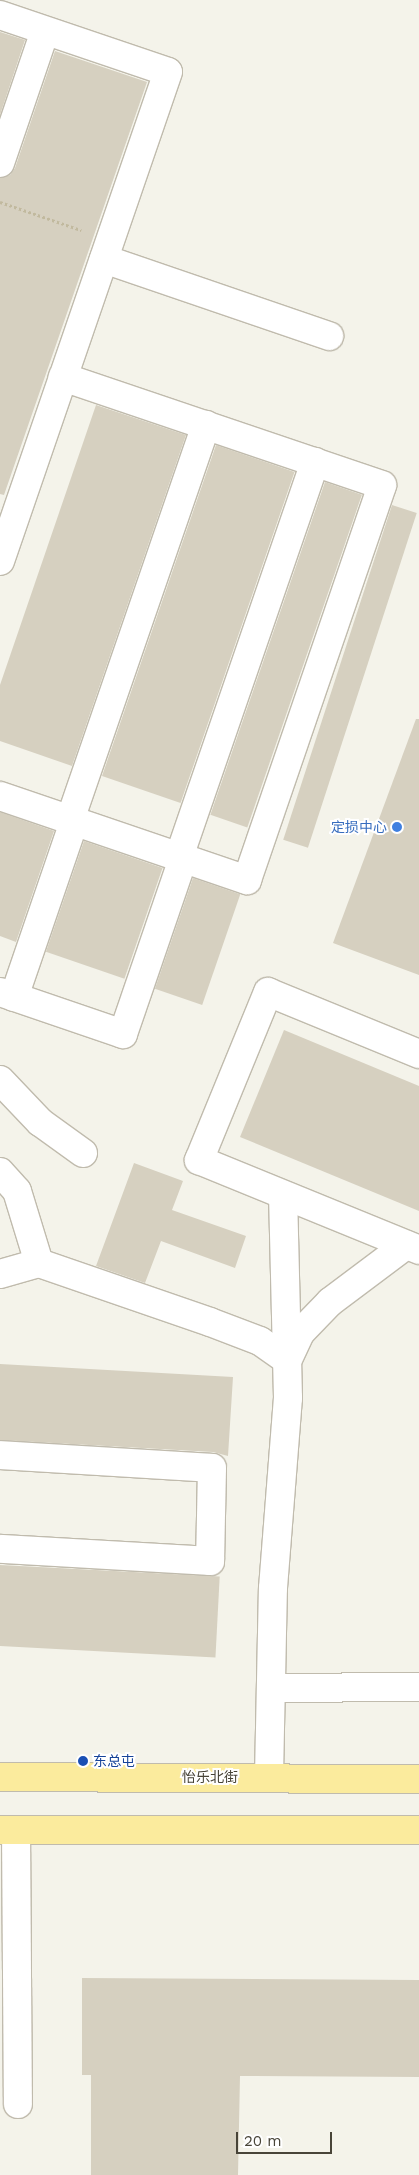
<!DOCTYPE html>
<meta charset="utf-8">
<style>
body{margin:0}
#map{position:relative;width:419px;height:2175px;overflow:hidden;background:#f4f3ea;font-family:"Work Sans","Noto Sans SC",sans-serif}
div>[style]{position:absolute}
.building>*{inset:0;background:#d6d0c0;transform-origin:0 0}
.path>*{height:3px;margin-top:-1.5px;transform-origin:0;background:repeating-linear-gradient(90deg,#c1b99e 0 2.5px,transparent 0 5px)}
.roads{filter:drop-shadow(1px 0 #c0bbad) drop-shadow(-1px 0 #c0bbad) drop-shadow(0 1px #c0bbad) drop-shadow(0 -1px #c0bbad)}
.minor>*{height:28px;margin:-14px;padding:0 14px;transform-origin:14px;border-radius:14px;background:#fff}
.major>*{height:28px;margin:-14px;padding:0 14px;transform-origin:14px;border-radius:14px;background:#fbeb9d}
.dots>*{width:14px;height:14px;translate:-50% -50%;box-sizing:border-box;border:2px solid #fff;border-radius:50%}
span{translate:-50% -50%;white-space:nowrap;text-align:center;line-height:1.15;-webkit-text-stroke:4px #fff;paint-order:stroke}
.shop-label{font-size:14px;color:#366cbe}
.right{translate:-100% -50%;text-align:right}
.transit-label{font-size:14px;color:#164399}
.left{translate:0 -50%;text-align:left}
.street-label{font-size:14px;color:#484438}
.scale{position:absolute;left:236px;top:2132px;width:96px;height:22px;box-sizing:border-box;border:2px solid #484438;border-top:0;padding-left:6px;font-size:15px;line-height:18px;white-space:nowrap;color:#484438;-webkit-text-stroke:4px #fff;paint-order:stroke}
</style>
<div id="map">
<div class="building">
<div style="clip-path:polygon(0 32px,25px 40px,0 115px)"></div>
<div style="clip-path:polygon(55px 51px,147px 82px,4px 495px,0 494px,0 178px,10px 175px,15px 168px)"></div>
<div style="clip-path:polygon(96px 405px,186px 435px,72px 766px,0 741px,0 685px)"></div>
<div style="left:216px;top:445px;width:83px;height:350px;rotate:19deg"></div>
<div style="left:325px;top:482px;width:39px;height:352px;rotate:19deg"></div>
<div style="left:392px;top:505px;width:26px;height:352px;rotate:18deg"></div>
<div style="clip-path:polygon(416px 719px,419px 719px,419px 975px,333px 943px)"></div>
<div style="clip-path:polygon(0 812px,54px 831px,16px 942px,0 936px)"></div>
<div style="left:84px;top:841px;width:83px;height:117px;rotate:19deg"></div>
<div style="left:193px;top:878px;width:50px;height:117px;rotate:19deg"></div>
<div style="clip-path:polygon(284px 1030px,419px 1086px,419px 1211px,240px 1137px)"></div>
<div style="clip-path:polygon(134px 1163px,183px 1181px,172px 1210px,246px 1236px,235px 1268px,161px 1241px,145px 1283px,96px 1266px)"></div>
<div style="clip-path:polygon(0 1364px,233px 1377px,228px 1456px,213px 1452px,0 1440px)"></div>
<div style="left:0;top:1565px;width:220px;height:81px;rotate:3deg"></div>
<div style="clip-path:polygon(82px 1978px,419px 1980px,419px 2077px,240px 2076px,238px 2175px,91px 2175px,91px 2075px,82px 2075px)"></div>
</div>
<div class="path">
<div style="left:0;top:202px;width:86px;rotate:19.1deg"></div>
</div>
<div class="roads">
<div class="minor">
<div style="left:0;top:15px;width:177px;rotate:18.7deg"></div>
<div style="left:168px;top:72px;width:517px;rotate:108.96deg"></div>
<div style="left:0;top:163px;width:139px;rotate:-71.2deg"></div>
<div style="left:104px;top:259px;width:238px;rotate:18.9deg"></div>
<div style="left:0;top:796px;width:261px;rotate:18.8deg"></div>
<div style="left:247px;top:880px;width:417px;rotate:-71.1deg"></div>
<div style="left:382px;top:485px;width:337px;rotate:-161.3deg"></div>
<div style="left:70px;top:820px;width:418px;rotate:-71deg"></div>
<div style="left:179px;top:857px;width:418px;rotate:-71deg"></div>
<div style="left:0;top:992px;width:130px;rotate:18.9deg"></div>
<div style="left:123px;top:1034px;width:185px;rotate:-71.1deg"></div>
<div style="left:14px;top:997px;width:185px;rotate:-71.1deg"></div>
<div style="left:419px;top:1054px;width:163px;rotate:-157.7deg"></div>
<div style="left:268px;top:992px;width:182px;rotate:112.3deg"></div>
<div style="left:199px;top:1160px;width:238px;rotate:22.2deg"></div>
<div style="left:0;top:1080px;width:58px;rotate:46.4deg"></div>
<div style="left:40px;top:1122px;width:53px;rotate:35.8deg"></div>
<div style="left:0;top:1172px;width:25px;rotate:48deg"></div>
<div style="left:17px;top:1191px;width:75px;rotate:73deg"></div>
<div style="left:0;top:1274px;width:41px;rotate:-15.8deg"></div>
<div style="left:39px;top:1263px;width:181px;rotate:19deg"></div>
<div style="left:210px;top:1322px;width:53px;rotate:20.8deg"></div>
<div style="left:260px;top:1341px;width:33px;rotate:35deg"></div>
<div style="left:288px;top:1359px;width:29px;rotate:-65deg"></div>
<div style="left:300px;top:1333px;width:43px;rotate:-45.9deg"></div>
<div style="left:330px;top:1302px;width:95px;rotate:-36.9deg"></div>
<div style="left:0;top:1455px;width:212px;rotate:3.5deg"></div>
<div style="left:212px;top:1468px;width:93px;rotate:91.2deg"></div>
<div style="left:210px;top:1561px;width:210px;rotate:-176.7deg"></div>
<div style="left:271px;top:1688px;width:148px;rotate:-0.4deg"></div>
<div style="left:269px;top:1776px;width:188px;rotate:-88.8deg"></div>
<div style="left:273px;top:1588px;width:191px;rotate:-85.5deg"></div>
<div style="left:288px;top:1398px;width:203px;rotate:-91.4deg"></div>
<div style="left:16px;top:1830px;width:274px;rotate:89.6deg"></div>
</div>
<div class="major">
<div style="left:0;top:1777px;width:419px;rotate:0.3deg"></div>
<div style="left:0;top:1830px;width:419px"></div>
</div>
</div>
<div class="dots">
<div style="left:397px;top:827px;background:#3f7fe0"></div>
<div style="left:83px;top:1761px;background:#1a4fb4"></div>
</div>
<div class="shop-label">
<span class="right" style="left:387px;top:827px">定损中心</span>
</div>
<div class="transit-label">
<span class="left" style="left:93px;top:1761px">东总屯</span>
</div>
<div class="street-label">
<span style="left:210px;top:1777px">怡乐北街</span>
</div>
<div class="scale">20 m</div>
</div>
